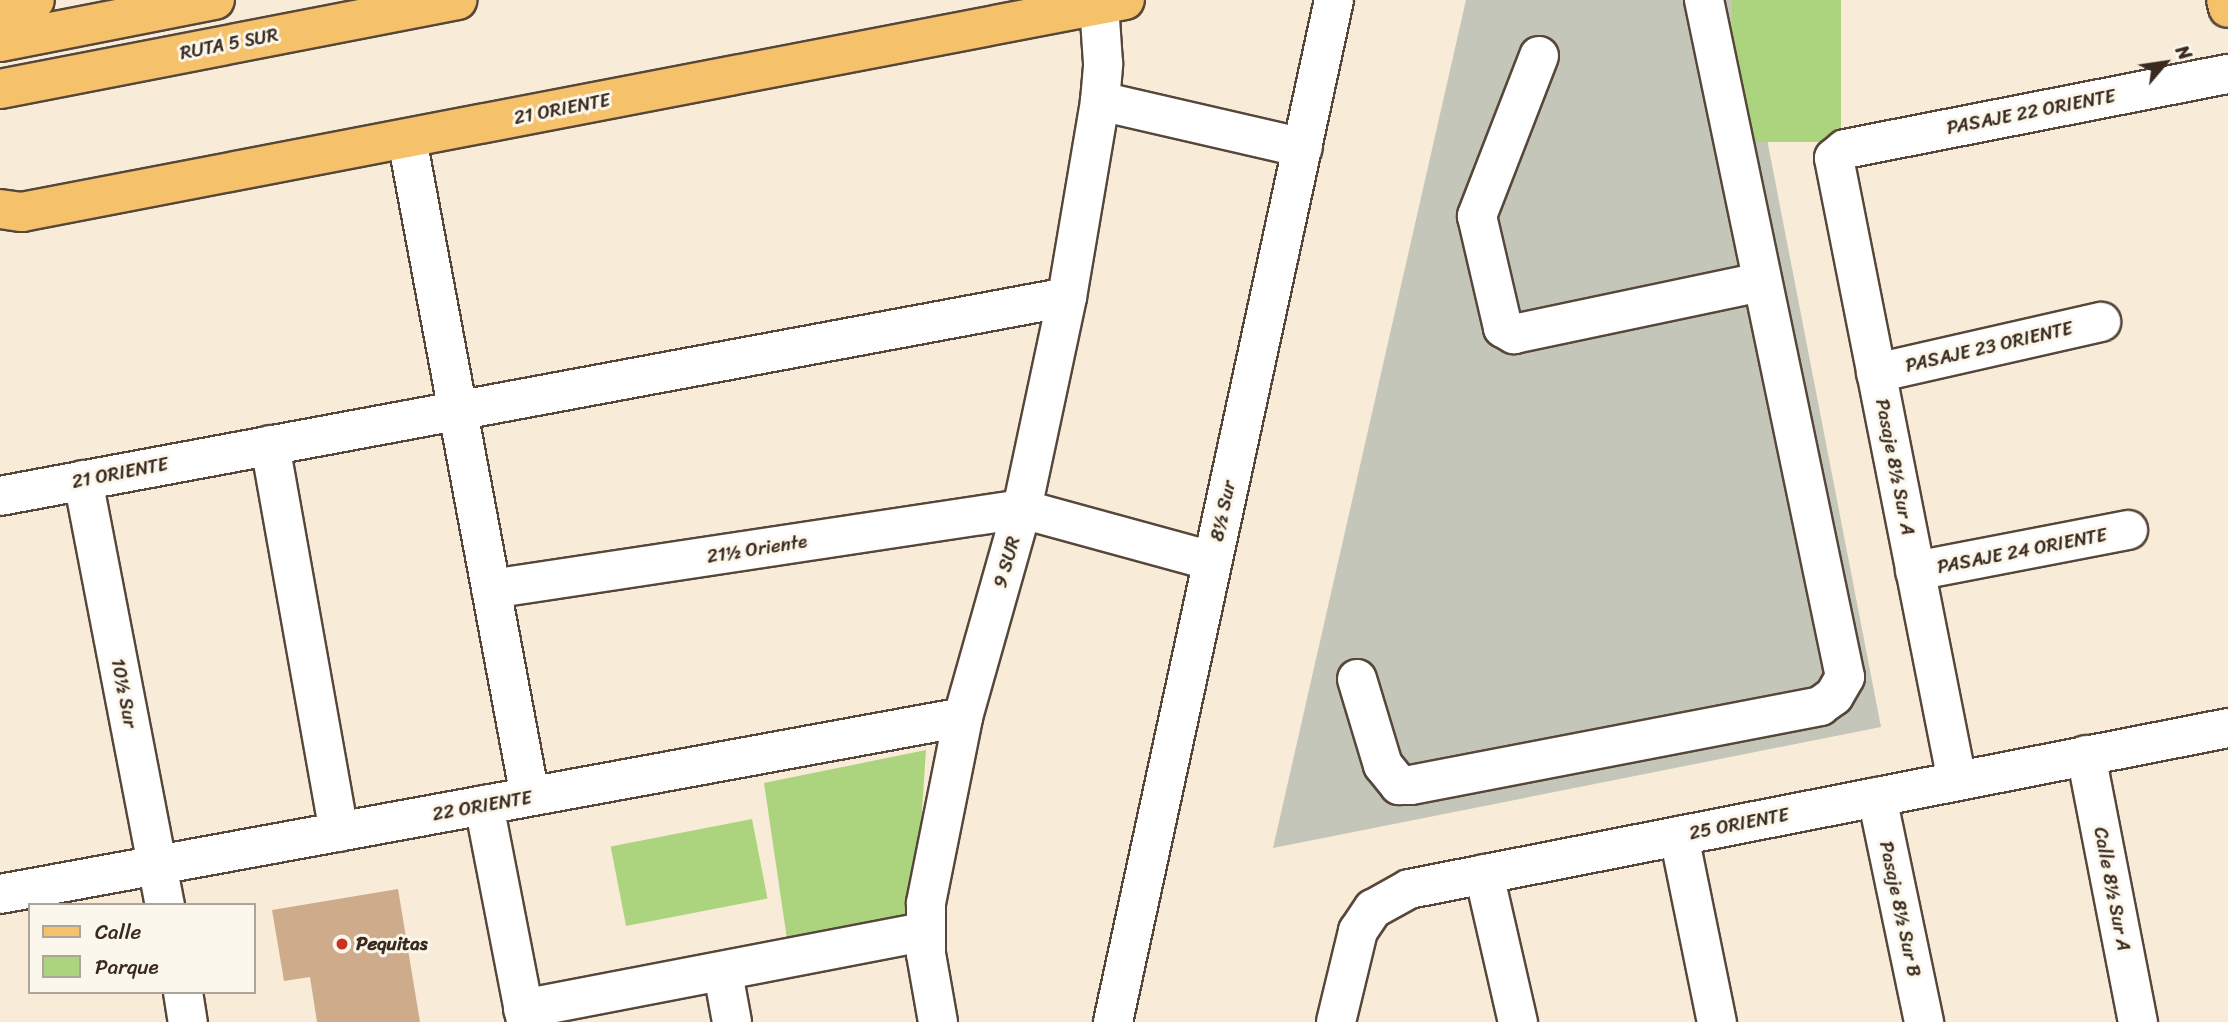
<!DOCTYPE html>
<meta charset="utf-8">
<style>
body{margin:0}
#map{position:relative;width:2228px;height:1022px;overflow:hidden;background:#f8ebd8;font-family:Sriracha,sans-serif}
div>[style]{position:absolute}
.industrial>*{inset:0;background:#c3c6b9}
.green>*{inset:0;background:#acd47f;transform-origin:0 0}
.building>*{inset:0;background:#ceac8b}
.roads{filter:drop-shadow(2px 0 #57473a) drop-shadow(-2px 0 #57473a) drop-shadow(0 2px #57473a) drop-shadow(0 -2px #57473a)}
.minor>*{height:38px;margin:-19px;padding:0 19px;transform-origin:19px;border-radius:19px;background:#fff}
.major>*{height:38px;margin:-19px;padding:0 19px;transform-origin:19px;border-radius:19px;background:#f5c16b}
.highway>*{height:38px;margin:-19px;padding:0 19px;transform-origin:19px;border-radius:19px;background:#f5c16b}
.dots>*{width:19px;height:19px;translate:-50% -50%;box-sizing:border-box;border:4px solid #fbf7ec;border-radius:50%}
span{translate:-50% -50%;white-space:nowrap;text-align:center;line-height:1.15;-webkit-text-stroke:6px #fbf7ec;paint-order:stroke}
.street-label{font-size:19px;color:#3b2a1e}
.poi-label{font-size:19px;color:#3b2a1e;font-weight:700}
.left{translate:0 -50%;text-align:left}
.legend{position:absolute;left:28px;top:903px;width:228px;height:91px;box-sizing:border-box;background:#fbf7ec;border:2px solid #aea59a;margin:0;padding:9px 12px;list-style:none;font-size:21px;color:#3b2a1e}
.legend li{display:flex;align-items:center;gap:14px;height:35px}
.legend b{width:35px;border:2px solid #aea59a}
.north{position:absolute;left:2130px;top:28px;width:70px;height:70px;-webkit-text-stroke:5px #fbf7ec;paint-order:stroke;rotate:61deg;font-size:19px;font-weight:700;line-height:28px;text-align:center;color:#3b2a1e}
.north::after{content:'';display:block;margin:auto;width:24px;height:32px;background:#3b2a1e;clip-path:polygon(50% 0,100% 100%,50% 72%,0 100%)}
</style>
<div id="map">
<div class="industrial">
<div style="clip-path:polygon(1466px 0,1740px 0,1881px 727px,1273px 848px)"></div>
</div>
<div class="green">
<div style="left:1732px;top:0;width:109px;height:142px"></div>
<div style="clip-path:polygon(926px 750px,915px 917px,787px 939px,764px 783px)"></div>
<div style="left:752px;top:819px;width:81px;height:144px;rotate:79deg"></div>
</div>
<div class="building">
<div style="clip-path:polygon(398px 889px,420px 1022px,317px 1022px,310px 977px,284px 981px,272px 910px)"></div>
</div>
<div class="roads">
<div class="minor">
<div style="left:1539px;top:56px;width:172px;rotate:111.2deg"></div>
<div style="left:1477px;top:216px;width:115px;rotate:76.9deg"></div>
<div style="left:1503px;top:328px;width:13px;rotate:29deg"></div>
<div style="left:1514px;top:334px;width:252px;rotate:-11.9deg"></div>
<div style="left:1100px;top:101px;width:208px;rotate:13deg"></div>
<div style="left:407px;top:139px;width:669px;rotate:79.41deg"></div>
<div style="left:1876px;top:373px;width:231px;rotate:-12.8deg"></div>
<div style="left:270px;top:445px;width:393px;rotate:79.9deg"></div>
<div style="left:83px;top:480px;width:433px;rotate:79.1deg"></div>
<div style="left:0;top:496px;width:1085px;rotate:-10.56deg"></div>
<div style="left:1915px;top:571px;width:217px;rotate:-10.9deg"></div>
<div style="left:491px;top:589px;width:537px;rotate:-8.57deg"></div>
<div style="left:1022px;top:509px;width:197px;rotate:15.3deg"></div>
<div style="left:1357px;top:679px;width:90px;rotate:73.2deg"></div>
<div style="left:1383px;top:765px;width:26px;rotate:51deg"></div>
<div style="left:1399px;top:785px;width:12px"></div>
<div style="left:1411px;top:785px;width:417px;rotate:-10.9deg"></div>
<div style="left:1820px;top:706px;width:17px;rotate:-36deg"></div>
<div style="left:1834px;top:696px;width:22px;rotate:-60deg"></div>
<div style="left:1845px;top:677px;width:692px;rotate:-101.76deg"></div>
<div style="left:2086px;top:755px;width:272px;rotate:79deg"></div>
<div style="left:1957px;top:781px;width:635px;rotate:-101.17deg"></div>
<div style="left:1834px;top:158px;width:14px;rotate:-39deg"></div>
<div style="left:1845px;top:149px;width:390px;rotate:-11.1deg"></div>
<div style="left:1877px;top:797px;width:230px;rotate:78.2deg"></div>
<div style="left:484px;top:805px;width:221px;rotate:79deg"></div>
<div style="left:1679px;top:836px;width:190px;rotate:78.5deg"></div>
<div style="left:1484px;top:874px;width:152px;rotate:77.1deg"></div>
<div style="left:0;top:894px;width:979px;rotate:-10.41deg"></div>
<div style="left:723px;top:973px;width:50px;rotate:79.6deg"></div>
<div style="left:183px;top:992px;width:30px;rotate:81deg"></div>
<div style="left:523px;top:1009px;width:408px;rotate:-10.9deg"></div>
<div style="left:938px;top:1022px;width:69px;rotate:-100deg"></div>
<div style="left:926px;top:954px;width:51px;rotate:-90deg"></div>
<div style="left:926px;top:903px;width:190px;rotate:-78.7deg"></div>
<div style="left:963px;top:717px;width:216px;rotate:-74.2deg"></div>
<div style="left:1022px;top:509px;width:217px;rotate:-78deg"></div>
<div style="left:1067px;top:297px;width:199px;rotate:-80.4deg"></div>
<div style="left:1100px;top:101px;width:38px;rotate:-85deg"></div>
<div style="left:1103px;top:63px;width:58px;rotate:-93.9deg"></div>
<div style="left:1113px;top:1022px;width:1046px;rotate:-77.8deg"></div>
<div style="left:1336px;top:1022px;width:94px;rotate:-76.4deg"></div>
<div style="left:1358px;top:931px;width:27px;rotate:-56deg"></div>
<div style="left:1373px;top:909px;width:41px;rotate:-29.1deg"></div>
<div style="left:1409px;top:889px;width:835px;rotate:-11.12deg"></div>
</div>
<div class="major">
<div style="left:2226px;top:0;width:8px;rotate:76deg"></div>
<div style="left:22px;top:212px;width:1123px;rotate:-10.88deg"></div>
</div>
<div class="highway">
<div style="left:0;top:18px;width:39px;rotate:-27deg"></div>
<div style="left:0;top:42px;width:219px;rotate:-11.1deg"></div>
<div style="left:0;top:89px;width:466px;rotate:-11deg"></div>
<div style="left:0;top:209px;width:22px;rotate:8deg"></div>
</div>
</div>
<div class="dots">
<div style="left:342px;top:944px;background:#c8321e"></div>
</div>
<div class="street-label">
<span style="left:229px;top:44px;rotate:-11deg">RUTA 5 SUR</span>
<span style="left:562px;top:109px;rotate:-11deg">21 ORIENTE</span>
<span style="left:2031px;top:112px;rotate:-11deg">PASAJE 22 ORIENTE</span>
<span style="left:1989px;top:347px;rotate:-13deg">PASAJE 23 ORIENTE</span>
<span style="left:1895px;top:467px;rotate:79deg">Pasaje 8½ Sur A</span>
<span style="left:120px;top:473px;rotate:-11deg">21 ORIENTE</span>
<span style="left:1223px;top:511px;rotate:-78deg">8½ Sur</span>
<span style="left:757px;top:549px;rotate:-9deg">21½ Oriente</span>
<span style="left:2022px;top:551px;rotate:-11deg">PASAJE 24 ORIENTE</span>
<span style="left:1007px;top:562px;rotate:-74deg">9 SUR</span>
<span style="left:124px;top:693px;rotate:79deg">10½ Sur</span>
<span style="left:482px;top:806px;rotate:-10deg">22 ORIENTE</span>
<span style="left:1739px;top:824px;rotate:-11deg">25 ORIENTE</span>
<span style="left:2112px;top:889px;rotate:79deg">Calle 8½ Sur A</span>
<span style="left:1900px;top:909px;rotate:78deg">Pasaje 8½ Sur B</span>
</div>
<div class="poi-label">
<span class="left" style="left:356px;top:944px">Pequitas</span>
</div>
<ul class="legend">
<li><b style="height:9px;background:#f5c16b"></b>Calle</li>
<li><b style="height:19px;background:#acd47f"></b>Parque</li>
</ul>
<div class="north">N</div>
</div>
